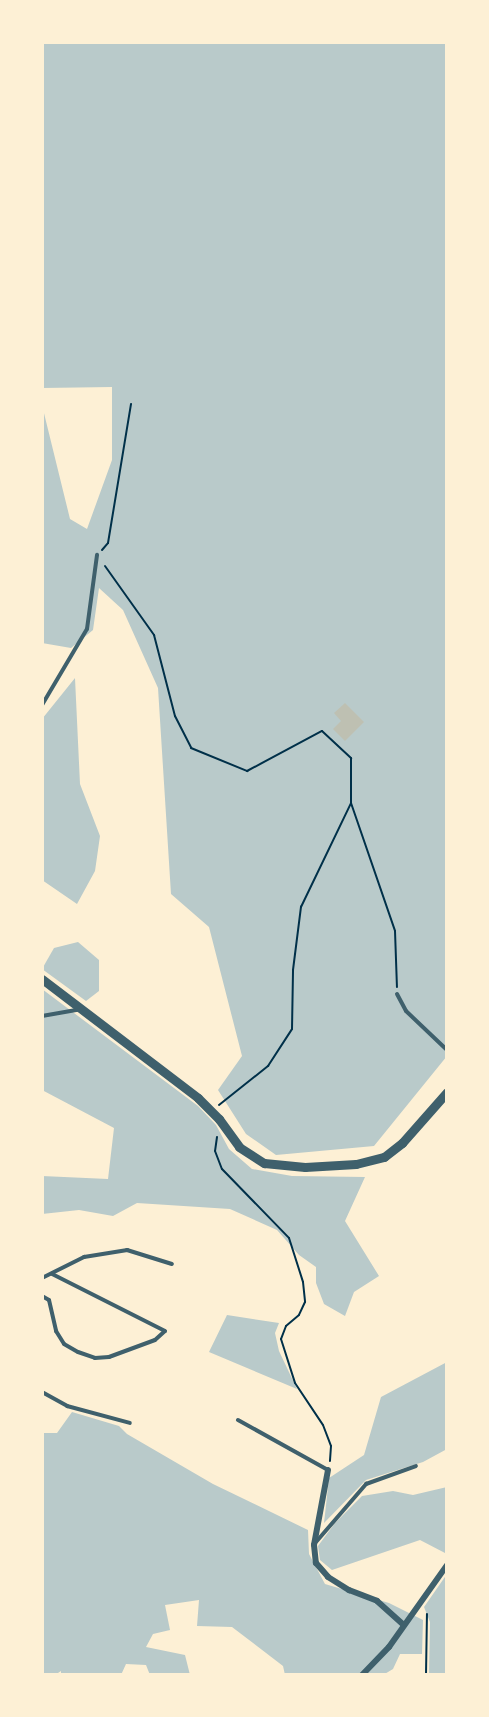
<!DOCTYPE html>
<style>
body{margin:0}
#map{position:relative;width:489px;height:1717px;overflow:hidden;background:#fdf0d5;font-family:"PT Sans Narrow",sans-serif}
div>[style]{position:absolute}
.green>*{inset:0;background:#b9caca}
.building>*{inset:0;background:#bec0b2}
.path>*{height:2px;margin:-1px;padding:0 1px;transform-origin:1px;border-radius:1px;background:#003049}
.service>*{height:4px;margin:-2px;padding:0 2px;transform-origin:2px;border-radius:2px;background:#3f606c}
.minor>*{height:6px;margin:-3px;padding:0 3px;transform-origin:3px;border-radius:3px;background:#3f606c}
.tertiary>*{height:9px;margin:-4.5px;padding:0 4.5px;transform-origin:4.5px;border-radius:4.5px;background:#3f606c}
span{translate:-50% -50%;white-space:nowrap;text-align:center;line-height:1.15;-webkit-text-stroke:6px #fdf0d5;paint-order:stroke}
.frame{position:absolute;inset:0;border:44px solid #fdf0d5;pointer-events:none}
</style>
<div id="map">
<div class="green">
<div style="clip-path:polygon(42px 42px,447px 42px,447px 1056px,374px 1146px,276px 1155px,246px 1134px,218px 1090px,242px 1056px,209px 927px,171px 894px,158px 688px,123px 610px,99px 588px,93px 630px,71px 648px,42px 643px,42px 405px,70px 519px,87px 529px,112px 460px,112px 387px,42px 388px)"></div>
<div style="clip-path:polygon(75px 678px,80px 784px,100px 836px,95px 871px,77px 904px,42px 880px,42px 719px)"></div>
<div style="clip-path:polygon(78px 942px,99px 960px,99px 991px,86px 1001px,42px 969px,54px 948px)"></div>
<div style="clip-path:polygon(42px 989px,198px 1106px,216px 1125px,229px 1149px,252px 1169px,292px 1176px,365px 1177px,345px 1221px,379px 1276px,354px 1292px,345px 1316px,324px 1304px,316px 1283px,316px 1267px,299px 1255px,277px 1230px,230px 1209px,137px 1203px,113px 1216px,79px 1210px,42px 1214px,42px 1176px,108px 1179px,114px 1128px,42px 1090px)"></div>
<div style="clip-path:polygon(227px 1315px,279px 1323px,275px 1333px,279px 1351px,297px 1389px,209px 1352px)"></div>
<div style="clip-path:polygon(447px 1362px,447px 1449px,423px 1462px,366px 1480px,324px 1523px,329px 1478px,364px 1455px,381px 1397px)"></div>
<div style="clip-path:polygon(72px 1412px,119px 1426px,127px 1434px,213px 1484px,308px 1530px,309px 1554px,325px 1584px,389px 1603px,423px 1620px,422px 1654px,400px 1654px,393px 1669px,383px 1675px,285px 1675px,283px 1666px,232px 1627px,197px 1626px,199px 1600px,165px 1605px,170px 1630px,153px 1634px,146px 1647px,185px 1655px,190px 1675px,150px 1675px,146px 1665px,126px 1664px,121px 1675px,61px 1675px,61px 1671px,55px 1675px,42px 1675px,42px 1433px,57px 1433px)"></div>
<div style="clip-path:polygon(447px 1487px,445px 1553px,420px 1540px,332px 1570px,320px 1560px,318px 1546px,335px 1523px,362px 1496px,393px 1491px,413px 1495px)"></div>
<div style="clip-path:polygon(447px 1574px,447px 1675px,429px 1675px,430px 1622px,424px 1607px)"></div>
</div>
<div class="building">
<div style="clip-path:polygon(345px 703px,364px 722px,345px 741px,333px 729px,341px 721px,334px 713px)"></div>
</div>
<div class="path">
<div style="left:102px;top:550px;width:9px;rotate:-49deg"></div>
<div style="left:108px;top:543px;width:141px;rotate:-80.6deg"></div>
<div style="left:105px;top:566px;width:85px;rotate:54.6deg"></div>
<div style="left:154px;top:635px;width:84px;rotate:75.5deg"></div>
<div style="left:175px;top:716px;width:36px;rotate:63deg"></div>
<div style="left:191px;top:748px;width:61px;rotate:22.3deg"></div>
<div style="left:247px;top:771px;width:85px;rotate:-28.1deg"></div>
<div style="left:322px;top:731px;width:40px;rotate:43deg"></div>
<div style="left:351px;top:758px;width:45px;rotate:90deg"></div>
<div style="left:351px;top:803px;width:135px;rotate:71deg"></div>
<div style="left:395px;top:931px;width:56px;rotate:88deg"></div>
<div style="left:219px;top:1105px;width:63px;rotate:-38.5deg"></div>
<div style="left:268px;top:1066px;width:44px;rotate:-57deg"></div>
<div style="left:292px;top:1029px;width:59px;rotate:-89deg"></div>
<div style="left:293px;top:970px;width:64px;rotate:-82.8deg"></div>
<div style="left:301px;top:907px;width:115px;rotate:-64.3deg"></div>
<div style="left:217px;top:1137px;width:14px;rotate:98deg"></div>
<div style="left:215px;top:1151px;width:19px;rotate:69deg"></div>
<div style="left:222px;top:1169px;width:96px;rotate:45.8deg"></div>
<div style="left:289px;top:1238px;width:46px;rotate:72.3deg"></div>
<div style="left:303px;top:1282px;width:20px;rotate:84deg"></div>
<div style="left:305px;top:1302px;width:14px;rotate:115deg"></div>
<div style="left:299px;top:1315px;width:17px;rotate:140deg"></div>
<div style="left:286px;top:1326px;width:14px;rotate:111deg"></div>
<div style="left:281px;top:1339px;width:46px;rotate:72.3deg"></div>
<div style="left:295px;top:1383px;width:50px;rotate:56.3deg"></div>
<div style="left:323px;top:1425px;width:22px;rotate:69deg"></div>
<div style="left:331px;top:1446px;width:15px;rotate:94deg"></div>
<div style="left:426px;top:1675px;width:61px;rotate:-89.1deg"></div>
</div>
<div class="service">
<div style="left:42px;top:705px;width:88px;rotate:-59.4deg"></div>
<div style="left:87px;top:629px;width:75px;rotate:-82.3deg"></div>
<div style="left:397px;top:994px;width:19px;rotate:62deg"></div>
<div style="left:406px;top:1011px;width:57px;rotate:43.6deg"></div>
<div style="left:42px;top:1016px;width:39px;rotate:-10deg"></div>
<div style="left:42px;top:1278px;width:47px;rotate:-26.6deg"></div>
<div style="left:84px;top:1257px;width:44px;rotate:-9.2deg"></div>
<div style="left:127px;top:1250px;width:47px;rotate:17.3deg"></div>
<div style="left:42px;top:1296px;width:8px;rotate:30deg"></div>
<div style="left:49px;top:1300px;width:32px;rotate:77deg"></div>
<div style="left:56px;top:1331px;width:15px;rotate:58deg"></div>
<div style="left:64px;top:1344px;width:16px;rotate:30deg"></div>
<div style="left:78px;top:1352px;width:18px;rotate:19deg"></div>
<div style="left:95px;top:1358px;width:14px;rotate:-4deg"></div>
<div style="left:109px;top:1357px;width:49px;rotate:-20.3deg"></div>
<div style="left:155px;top:1340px;width:13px;rotate:-42deg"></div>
<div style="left:165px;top:1331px;width:127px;rotate:-153.2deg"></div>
<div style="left:42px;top:1392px;width:29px;rotate:29deg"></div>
<div style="left:67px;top:1406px;width:65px;rotate:15.1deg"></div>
<div style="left:238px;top:1420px;width:103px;rotate:29.1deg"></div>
<div style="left:316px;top:1542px;width:77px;rotate:-49.2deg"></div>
<div style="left:366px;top:1484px;width:53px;rotate:-19.8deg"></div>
</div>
<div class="minor">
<div style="left:328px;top:1470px;width:76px;rotate:100.6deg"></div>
<div style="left:314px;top:1545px;width:18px;rotate:84deg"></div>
<div style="left:316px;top:1563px;width:18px;rotate:49deg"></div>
<div style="left:328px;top:1577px;width:25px;rotate:32deg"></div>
<div style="left:349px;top:1590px;width:30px;rotate:21deg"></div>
<div style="left:377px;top:1601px;width:36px;rotate:42deg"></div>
<div style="left:362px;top:1675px;width:39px;rotate:-46deg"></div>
<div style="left:389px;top:1647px;width:100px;rotate:-54.7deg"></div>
</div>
<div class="tertiary">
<div style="left:42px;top:979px;width:196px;rotate:37.3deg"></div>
<div style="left:198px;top:1098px;width:30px;rotate:45deg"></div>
<div style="left:219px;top:1119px;width:34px;rotate:54deg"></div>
<div style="left:239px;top:1147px;width:30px;rotate:33deg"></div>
<div style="left:264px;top:1163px;width:41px;rotate:5.6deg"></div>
<div style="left:305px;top:1167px;width:51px;rotate:-3.4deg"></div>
<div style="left:356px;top:1164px;width:29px;rotate:-14deg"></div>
<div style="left:384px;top:1157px;width:23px;rotate:-38deg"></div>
<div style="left:402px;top:1143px;width:68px;rotate:-48.6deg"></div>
</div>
<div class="frame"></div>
</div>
